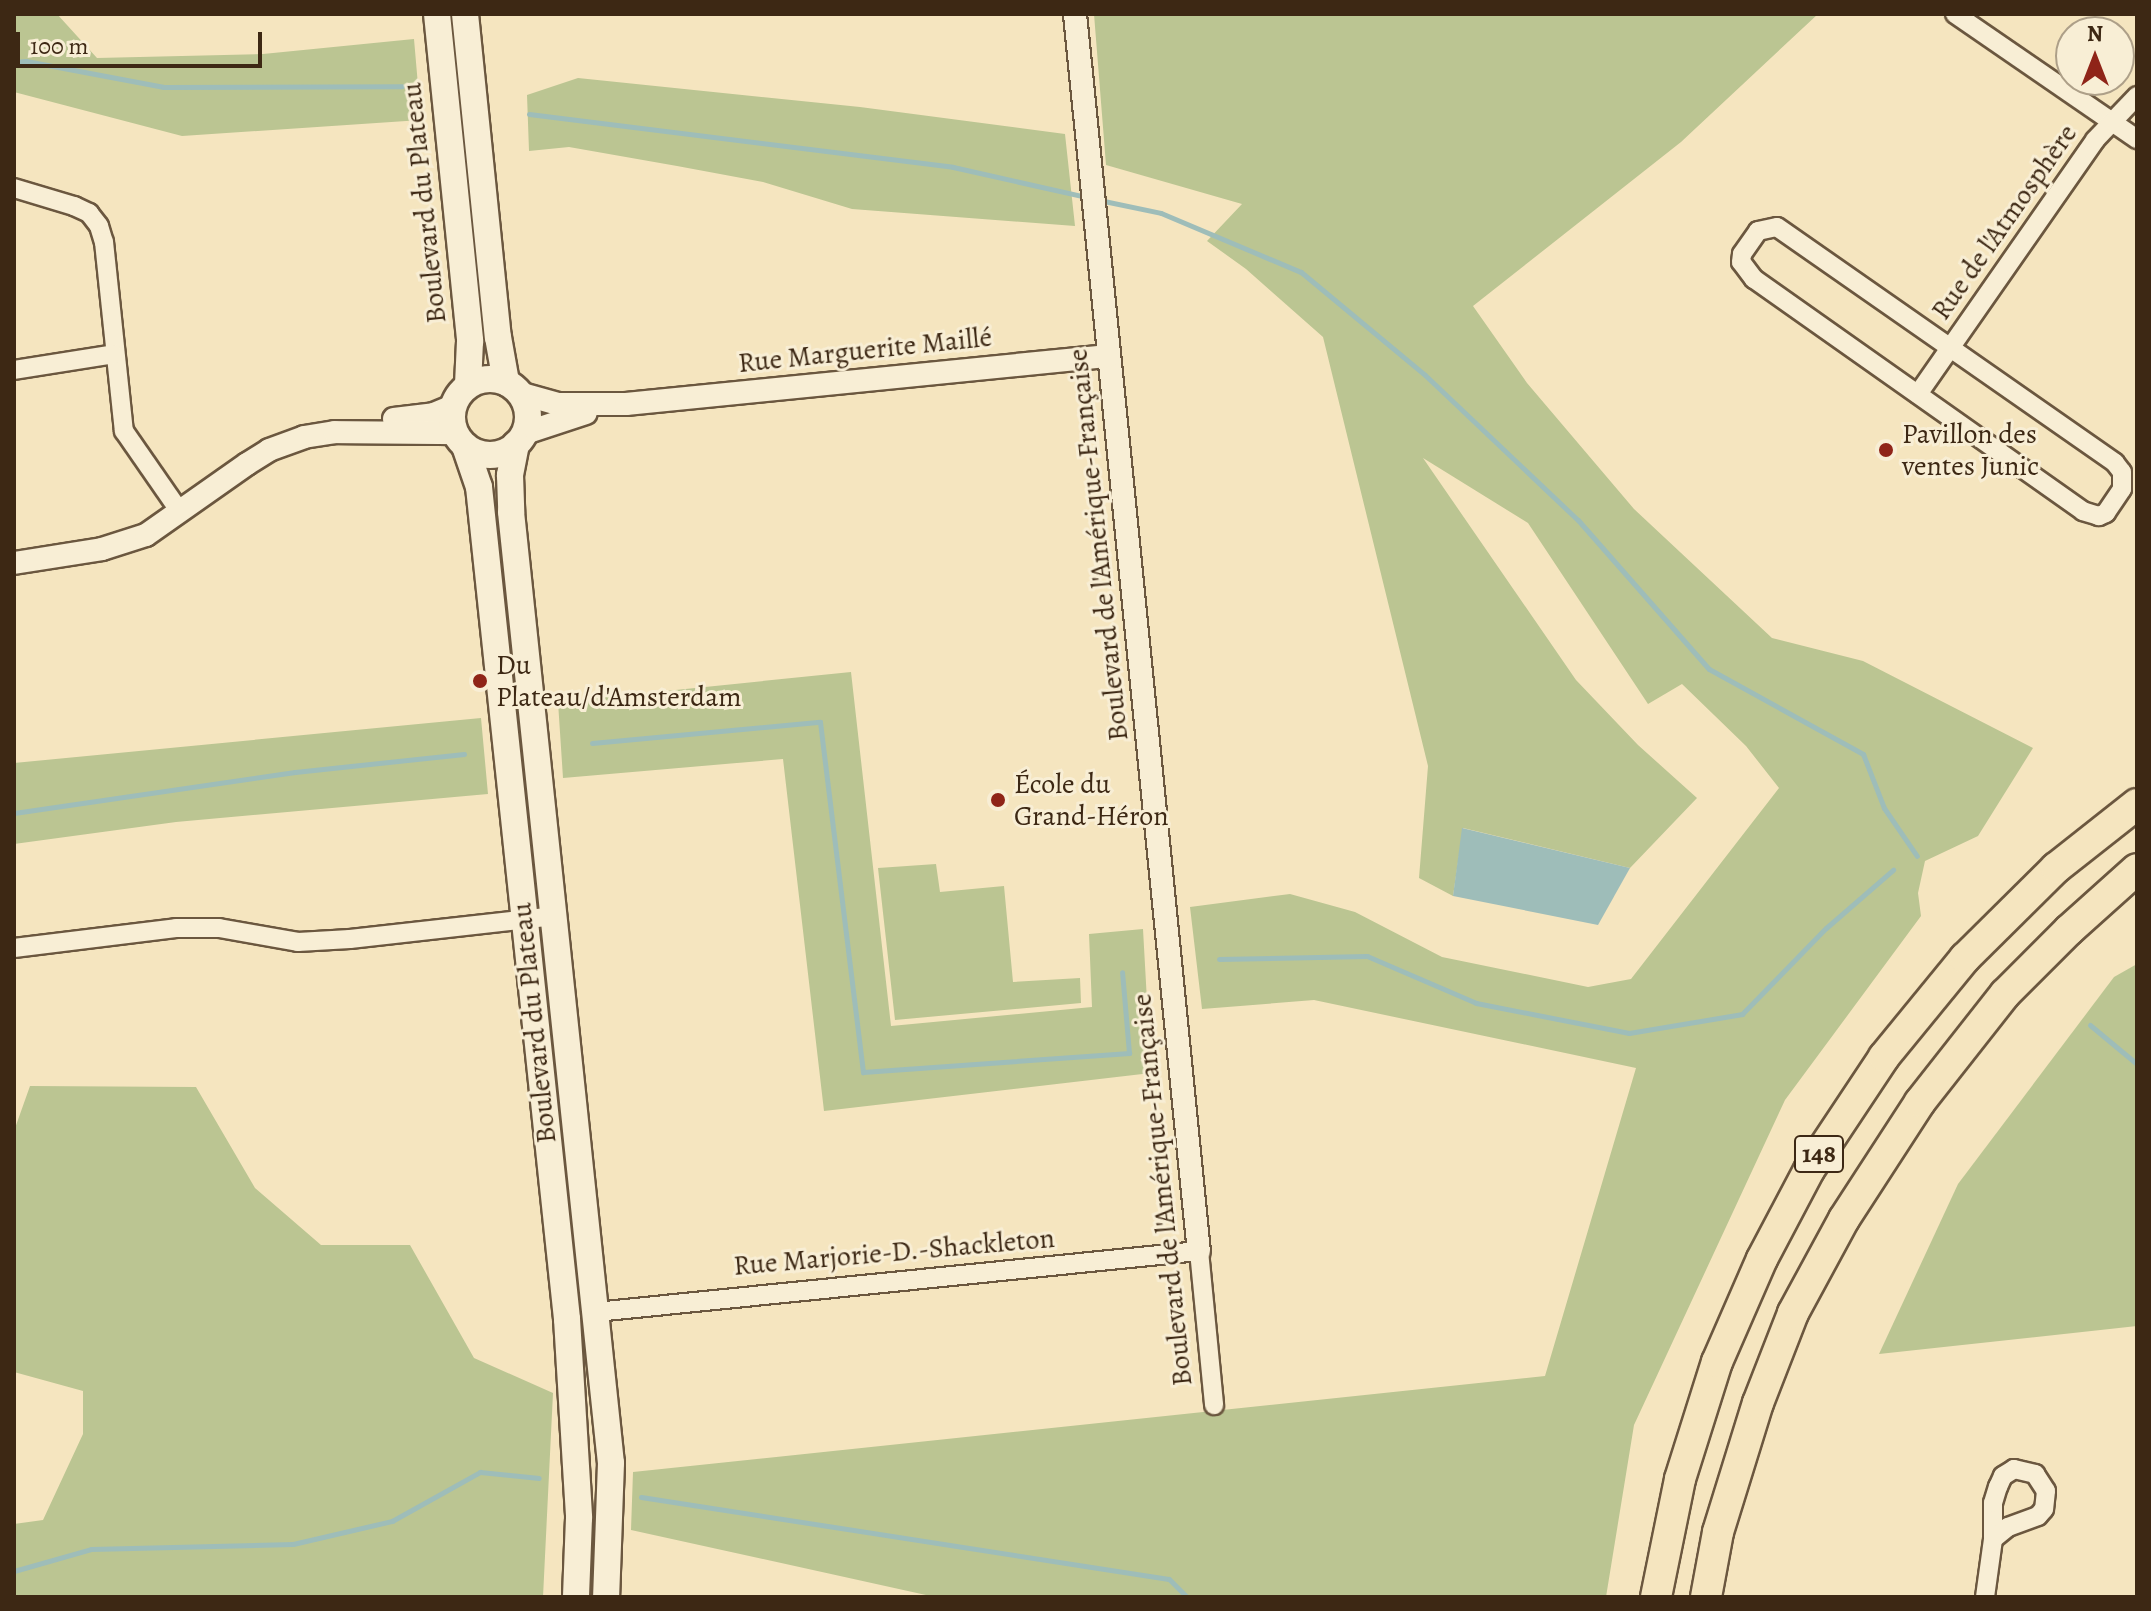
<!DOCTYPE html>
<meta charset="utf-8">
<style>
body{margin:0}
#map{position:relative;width:2151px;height:1611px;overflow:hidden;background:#f5e5bf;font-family:Alegreya,serif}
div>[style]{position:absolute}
.green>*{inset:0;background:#bbc592}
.water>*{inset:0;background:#9ebdb9}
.stream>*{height:5px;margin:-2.5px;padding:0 2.5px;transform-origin:2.5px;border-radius:2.5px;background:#9ebdb9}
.roads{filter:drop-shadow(2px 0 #6b573f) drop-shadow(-2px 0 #6b573f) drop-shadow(0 2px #6b573f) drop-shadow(0 -2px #6b573f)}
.minor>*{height:18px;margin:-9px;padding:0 9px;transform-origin:9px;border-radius:9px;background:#f8eed5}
.tertiary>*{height:22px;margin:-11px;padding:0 11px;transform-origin:11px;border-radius:11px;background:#f8eed5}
.secondary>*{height:26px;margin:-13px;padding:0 13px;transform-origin:13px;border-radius:13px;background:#f8eed5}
.secondary>.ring{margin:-13px;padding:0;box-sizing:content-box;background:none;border:26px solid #f8eed5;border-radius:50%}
.trunk>*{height:30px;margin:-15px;padding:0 15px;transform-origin:15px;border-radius:15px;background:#f5e5bf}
.dots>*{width:22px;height:22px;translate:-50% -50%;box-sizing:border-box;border:4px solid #f8eed5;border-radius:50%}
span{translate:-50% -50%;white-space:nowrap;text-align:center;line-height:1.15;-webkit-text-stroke:6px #f8eed5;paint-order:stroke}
.shield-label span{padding:2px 6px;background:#f8eed5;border:2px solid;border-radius:6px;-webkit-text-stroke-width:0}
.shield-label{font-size:26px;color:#3d2814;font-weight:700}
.street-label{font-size:28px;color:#3d2814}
.poi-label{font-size:28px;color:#3d2814}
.left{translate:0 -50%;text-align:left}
.frame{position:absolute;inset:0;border:16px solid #3d2814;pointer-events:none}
.north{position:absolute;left:2055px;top:16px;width:80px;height:80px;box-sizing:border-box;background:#f8eed5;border:2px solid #ad9f88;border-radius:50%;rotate:0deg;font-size:22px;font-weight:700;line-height:32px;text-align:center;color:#3d2814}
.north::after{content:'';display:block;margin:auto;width:28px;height:36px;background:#8f2418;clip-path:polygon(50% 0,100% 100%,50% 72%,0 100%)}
.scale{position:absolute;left:16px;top:32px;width:246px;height:36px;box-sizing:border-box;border:4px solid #3d2814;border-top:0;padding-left:10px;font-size:24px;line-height:28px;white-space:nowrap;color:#3d2814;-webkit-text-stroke:6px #f8eed5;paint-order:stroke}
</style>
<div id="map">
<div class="green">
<div style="clip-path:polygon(14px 14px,57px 14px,97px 58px,263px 54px,414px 39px,421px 120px,182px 136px,14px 92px)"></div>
<div style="clip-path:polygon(1094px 14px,1818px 14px,1681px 142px,1473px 306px,1527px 383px,1634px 509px,1772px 638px,1863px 661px,2033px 748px,1978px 836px,1925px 861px,1918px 893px,1921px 916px,1785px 1100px,1634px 1425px,1606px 1597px,935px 1597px,631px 1530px,633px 1472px,1545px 1376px,1636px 1068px,1314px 1000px,1202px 1009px,1190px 907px,1290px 894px,1355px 912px,1442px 957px,1588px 987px,1631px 979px,1779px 788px,1746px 746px,1682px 684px,1648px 704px,1528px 523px,1423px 458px,1576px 680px,1638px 745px,1697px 798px,1630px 868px,1463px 828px,1453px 896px,1419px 878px,1428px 766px,1323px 337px,1246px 269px,1207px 241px,1242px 204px,1106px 165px)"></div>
<div style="clip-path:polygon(578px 78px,860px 107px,1065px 134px,1075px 226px,852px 209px,763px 182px,677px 166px,569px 147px,529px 151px,527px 95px)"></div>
<div style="clip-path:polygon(851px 672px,891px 1026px,1092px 1007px,1089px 934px,1143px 929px,1151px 1073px,824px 1111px,783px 759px,563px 778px,558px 702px)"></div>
<div style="clip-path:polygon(481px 718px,488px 794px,176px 822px,14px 844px,14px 763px)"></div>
<div style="clip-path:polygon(936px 864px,940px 892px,1004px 886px,1013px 982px,1080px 978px,1081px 1003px,895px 1020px,878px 868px)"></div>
<div style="clip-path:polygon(2137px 964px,2137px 1326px,1879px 1354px,1958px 1184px,2114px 977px)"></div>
<div style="clip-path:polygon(30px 1086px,196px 1087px,255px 1188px,321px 1245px,410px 1245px,474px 1358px,553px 1393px,543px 1597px,14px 1597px,14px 1524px,43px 1520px,83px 1434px,83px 1391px,14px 1372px,14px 1131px)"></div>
</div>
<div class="water">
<div style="clip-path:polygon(1462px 828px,1630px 868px,1598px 925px,1453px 896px)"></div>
</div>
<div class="stream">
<div style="left:14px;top:62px;width:12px;rotate:-5deg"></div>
<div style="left:26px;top:61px;width:139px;rotate:10.7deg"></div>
<div style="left:163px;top:87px;width:239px;rotate:-0.2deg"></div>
<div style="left:529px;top:114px;width:427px;rotate:7.1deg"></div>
<div style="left:953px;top:167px;width:136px;rotate:12.7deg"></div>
<div style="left:1099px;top:200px;width:63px;rotate:11.8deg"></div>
<div style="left:1161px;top:213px;width:152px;rotate:22.9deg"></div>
<div style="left:1301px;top:272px;width:161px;rotate:39.7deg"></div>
<div style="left:1425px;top:375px;width:211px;rotate:43.5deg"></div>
<div style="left:1578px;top:520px;width:198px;rotate:48.7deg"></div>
<div style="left:1709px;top:669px;width:176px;rotate:28.9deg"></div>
<div style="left:1863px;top:754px;width:58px;rotate:68.7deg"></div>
<div style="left:1884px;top:808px;width:58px;rotate:55.5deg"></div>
<div style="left:592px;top:743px;width:229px;rotate:-5.3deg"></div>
<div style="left:820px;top:722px;width:353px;rotate:83deg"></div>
<div style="left:863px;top:1072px;width:267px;rotate:-4.1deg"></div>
<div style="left:1129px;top:1053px;width:81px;rotate:-94.9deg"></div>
<div style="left:14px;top:813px;width:284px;rotate:-8.3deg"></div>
<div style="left:295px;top:772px;width:170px;rotate:-6.1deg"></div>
<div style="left:1219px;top:959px;width:148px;rotate:-1.2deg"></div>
<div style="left:1367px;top:956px;width:119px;rotate:23.3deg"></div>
<div style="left:1476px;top:1003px;width:156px;rotate:11.1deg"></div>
<div style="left:1629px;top:1033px;width:115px;rotate:-9.5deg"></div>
<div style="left:1742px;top:1014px;width:120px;rotate:-45.7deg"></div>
<div style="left:1826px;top:928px;width:89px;rotate:-40.9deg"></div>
<div style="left:2090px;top:1025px;width:61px;rotate:39.7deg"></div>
<div style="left:641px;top:1497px;width:534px;rotate:8.83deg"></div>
<div style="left:1169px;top:1579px;width:25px;rotate:45deg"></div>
<div style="left:14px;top:1571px;width:80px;rotate:-15.9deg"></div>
<div style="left:91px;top:1549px;width:202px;rotate:-1.4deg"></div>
<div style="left:293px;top:1544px;width:102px;rotate:-13.1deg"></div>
<div style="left:392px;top:1521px;width:101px;rotate:-29.1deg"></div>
<div style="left:480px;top:1472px;width:59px;rotate:5.8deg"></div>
</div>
<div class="roads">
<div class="minor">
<div style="left:1955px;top:14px;width:221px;rotate:34.5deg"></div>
<div style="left:14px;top:188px;width:63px;rotate:16.7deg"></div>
<div style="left:74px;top:206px;width:17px;rotate:25deg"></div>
<div style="left:89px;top:213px;width:16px;rotate:52deg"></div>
<div style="left:99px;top:226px;width:17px;rotate:73deg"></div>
<div style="left:104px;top:242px;width:190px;rotate:84deg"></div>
<div style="left:124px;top:431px;width:98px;rotate:55.3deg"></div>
<div style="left:1777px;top:227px;width:412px;rotate:34.9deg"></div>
<div style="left:2115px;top:463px;width:11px;rotate:52deg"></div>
<div style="left:2122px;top:472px;width:17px;rotate:90deg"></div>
<div style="left:2122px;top:489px;width:29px;rotate:124deg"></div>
<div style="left:2106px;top:513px;width:8px;rotate:157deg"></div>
<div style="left:2099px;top:516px;width:17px;rotate:-163deg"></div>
<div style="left:2083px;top:511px;width:403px;rotate:-144.8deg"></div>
<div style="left:1754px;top:279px;width:21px;rotate:-127deg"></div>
<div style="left:1741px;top:262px;width:8px;rotate:-83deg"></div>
<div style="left:1742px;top:254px;width:28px;rotate:-55deg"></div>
<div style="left:1758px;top:231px;width:19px;rotate:-12deg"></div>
<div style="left:14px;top:370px;width:102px;rotate:-9deg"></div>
<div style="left:1918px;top:394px;width:310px;rotate:-55.1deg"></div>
<div style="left:2095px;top:140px;width:61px;rotate:-46.3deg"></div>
<div style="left:14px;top:948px;width:163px;rotate:-7deg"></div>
<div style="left:176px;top:928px;width:43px"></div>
<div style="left:219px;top:928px;width:80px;rotate:10deg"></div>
<div style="left:298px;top:942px;width:52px;rotate:-3.3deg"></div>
<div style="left:350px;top:939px;width:206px;rotate:-6.4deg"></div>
<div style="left:596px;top:1312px;width:606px;rotate:-5.78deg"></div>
<div style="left:1199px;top:1251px;width:155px;rotate:84.4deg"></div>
<div style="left:1985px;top:1597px;width:59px;rotate:-82.1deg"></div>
<div style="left:1993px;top:1539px;width:36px;rotate:-90deg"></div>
<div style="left:1993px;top:1503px;width:17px;rotate:-73deg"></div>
<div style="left:1998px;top:1487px;width:12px;rotate:-66deg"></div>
<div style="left:2003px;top:1476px;width:13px;rotate:-32deg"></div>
<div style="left:2014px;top:1469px;width:22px;rotate:13deg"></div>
<div style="left:2035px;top:1474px;width:20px;rotate:57deg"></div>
<div style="left:2046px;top:1491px;width:18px;rotate:96deg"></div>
<div style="left:2044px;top:1509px;width:9px;rotate:131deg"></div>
<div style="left:2038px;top:1516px;width:32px;rotate:160deg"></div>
<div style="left:2008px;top:1527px;width:19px;rotate:141deg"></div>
</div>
<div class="tertiary">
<div style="left:1075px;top:14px;width:1243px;rotate:84.28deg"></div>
<div style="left:519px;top:393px;width:41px;rotate:15.8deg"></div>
<div style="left:558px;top:404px;width:68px"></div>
<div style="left:626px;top:404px;width:485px;rotate:-5.7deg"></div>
<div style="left:394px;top:419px;width:40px;rotate:-7.1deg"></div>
<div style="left:434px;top:414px;width:21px;rotate:-23deg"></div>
<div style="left:525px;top:433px;width:64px;rotate:-18.2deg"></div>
<div style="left:14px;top:563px;width:89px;rotate:-9deg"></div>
<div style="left:102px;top:549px;width:46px;rotate:-17.7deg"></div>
<div style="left:146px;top:535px;width:123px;rotate:-35.1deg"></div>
<div style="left:247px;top:464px;width:26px;rotate:-32deg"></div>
<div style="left:269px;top:450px;width:37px;rotate:-20deg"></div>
<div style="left:304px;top:437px;width:31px;rotate:-9deg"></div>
<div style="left:335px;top:432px;width:120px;rotate:0.5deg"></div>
</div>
<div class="secondary">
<div style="left:437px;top:14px;width:329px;rotate:84.2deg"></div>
<div style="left:470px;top:341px;width:44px;rotate:92.6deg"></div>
<div style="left:465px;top:14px;width:325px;rotate:84.2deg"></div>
<div style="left:498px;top:337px;width:46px;rotate:79.9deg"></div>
<div class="ring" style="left:452px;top:379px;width:50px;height:50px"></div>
<div style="left:516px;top:444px;width:32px;rotate:101deg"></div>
<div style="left:510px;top:475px;width:37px;rotate:88deg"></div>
<div style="left:511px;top:512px;width:956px;rotate:84deg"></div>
<div style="left:611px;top:1463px;width:134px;rotate:92.1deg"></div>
<div style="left:465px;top:446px;width:43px;rotate:71.1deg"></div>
<div style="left:479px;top:487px;width:837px;rotate:83.96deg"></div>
<div style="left:567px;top:1319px;width:199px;rotate:86.5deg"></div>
<div style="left:579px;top:1518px;width:79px;rotate:92.2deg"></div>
</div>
<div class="trunk">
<div style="left:1656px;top:1597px;width:120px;rotate:-78.5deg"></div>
<div style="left:1680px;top:1479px;width:123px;rotate:-72.5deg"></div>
<div style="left:1717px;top:1362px;width:112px;rotate:-66.4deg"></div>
<div style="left:1762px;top:1259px;width:101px;rotate:-62.2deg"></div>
<div style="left:1809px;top:1170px;width:136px;rotate:-56.4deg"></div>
<div style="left:1884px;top:1057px;width:128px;rotate:-50.7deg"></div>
<div style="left:1965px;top:958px;width:128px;rotate:-44.7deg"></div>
<div style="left:2056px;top:868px;width:103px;rotate:-38.3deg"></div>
<div style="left:1706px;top:1597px;width:66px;rotate:-79.5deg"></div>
<div style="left:1718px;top:1532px;width:135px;rotate:-72.8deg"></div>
<div style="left:1758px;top:1403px;width:97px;rotate:-68.7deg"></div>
<div style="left:1793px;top:1313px;width:107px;rotate:-61.5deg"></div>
<div style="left:1844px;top:1219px;width:140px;rotate:-57deg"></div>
<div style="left:1920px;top:1102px;width:137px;rotate:-51.8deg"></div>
<div style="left:2005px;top:994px;width:91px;rotate:-45deg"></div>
<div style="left:2069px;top:930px;width:91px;rotate:-41.9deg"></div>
</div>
</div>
<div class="dots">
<div style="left:1886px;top:450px;background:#8f2418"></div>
<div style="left:480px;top:681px;background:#8f2418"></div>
<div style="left:998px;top:800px;background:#8f2418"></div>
</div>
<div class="shield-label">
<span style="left:1819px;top:1154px">148</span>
</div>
<div class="street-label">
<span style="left:424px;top:203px;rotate:-96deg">Boulevard du Plateau</span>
<span style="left:2004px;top:222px;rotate:-55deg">Rue de l'Atmosphère</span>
<span style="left:865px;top:350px;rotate:-6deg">Rue Marguerite Maillé</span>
<span style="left:1098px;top:545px;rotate:-96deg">Boulevard de l'Amérique-Française</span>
<span style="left:534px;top:1023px;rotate:-96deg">Boulevard du Plateau</span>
<span style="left:1162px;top:1190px;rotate:-96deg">Boulevard de l'Amérique-Française</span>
<span style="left:894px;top:1252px;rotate:-5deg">Rue Marjorie-D.-Shackleton</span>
</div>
<div class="poi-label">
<span class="left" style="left:1902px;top:450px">Pavillon des<br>ventes Junic</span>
<span class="left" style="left:496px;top:681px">Du<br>Plateau/d'Amsterdam</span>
<span class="left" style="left:1014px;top:800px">École du<br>Grand-Héron</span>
</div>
<div class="frame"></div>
<div class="north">N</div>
<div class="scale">100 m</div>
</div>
